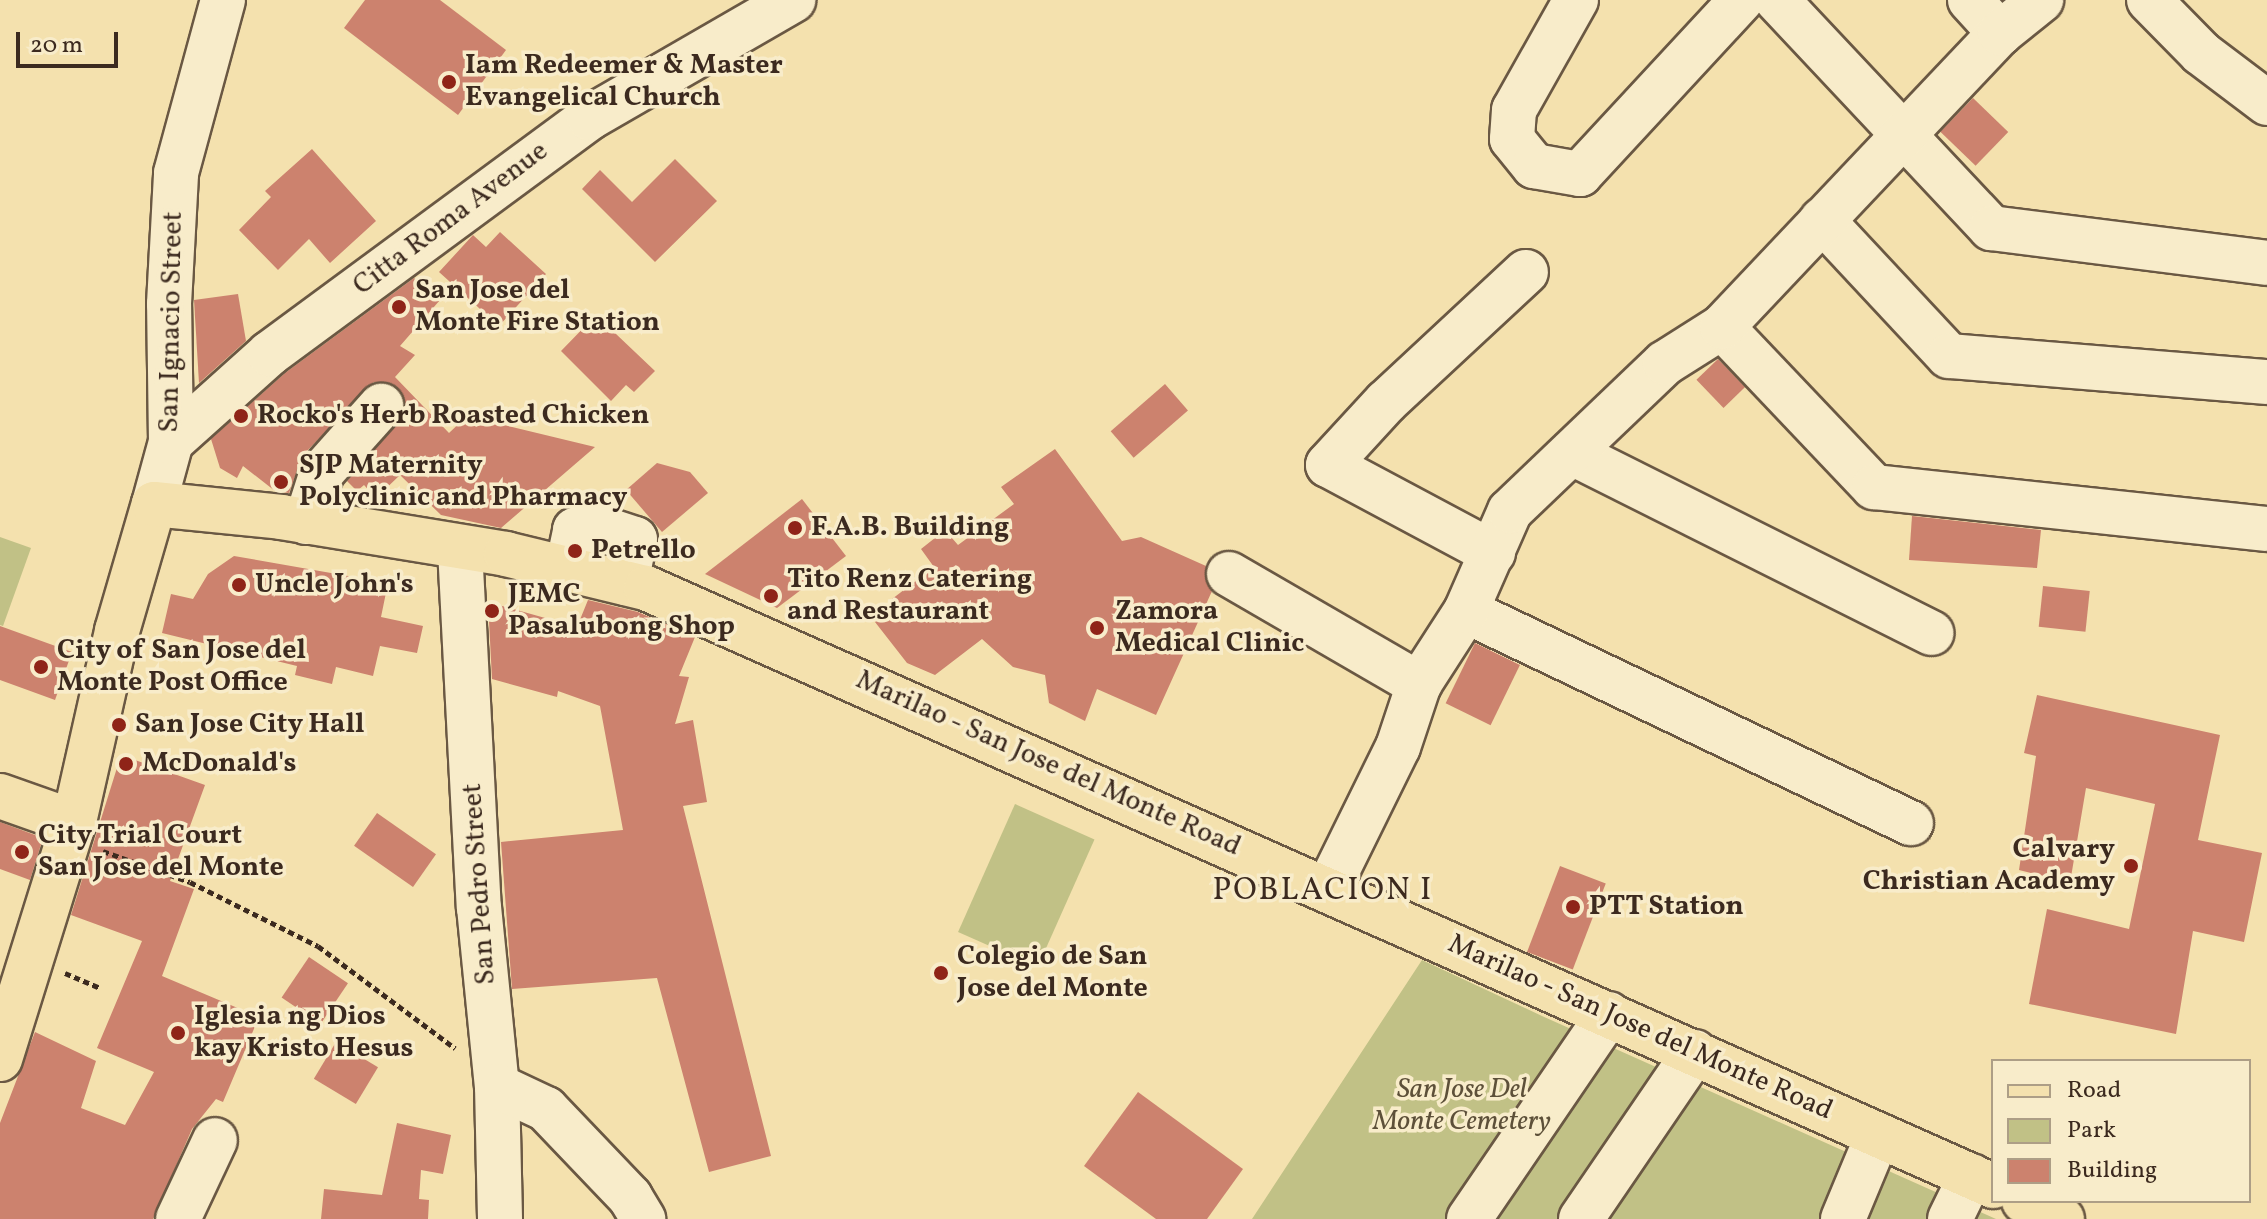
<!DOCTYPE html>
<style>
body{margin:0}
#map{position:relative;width:2267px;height:1219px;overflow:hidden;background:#f4e1ae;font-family:Vollkorn,serif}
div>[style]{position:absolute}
.green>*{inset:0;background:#c1c186;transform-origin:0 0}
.building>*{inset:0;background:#cc826e;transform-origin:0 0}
.path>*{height:5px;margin-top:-2.5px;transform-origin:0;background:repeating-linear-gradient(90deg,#3c2a1f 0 6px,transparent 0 10px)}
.roads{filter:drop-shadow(2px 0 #6a5843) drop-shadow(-2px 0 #6a5843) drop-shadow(0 2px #6a5843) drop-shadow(0 -2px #6a5843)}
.minor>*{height:44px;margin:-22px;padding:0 22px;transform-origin:22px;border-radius:22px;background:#f8ecca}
.major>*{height:44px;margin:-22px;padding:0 22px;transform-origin:22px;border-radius:22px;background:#f4e1ae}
.dots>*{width:22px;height:22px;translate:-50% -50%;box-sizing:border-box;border:4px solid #f8ecca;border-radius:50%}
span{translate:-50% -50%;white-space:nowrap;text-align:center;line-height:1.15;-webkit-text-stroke:7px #f8ecca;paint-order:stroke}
.poi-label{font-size:28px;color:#3c2a1f;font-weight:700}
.left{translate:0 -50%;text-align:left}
.right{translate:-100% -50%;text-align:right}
.street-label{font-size:28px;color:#3c2a1f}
.park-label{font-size:28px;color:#5d5039;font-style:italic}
.quarter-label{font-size:32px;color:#3c2a1f;letter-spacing:2px}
.legend{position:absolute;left:1991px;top:1059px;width:260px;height:144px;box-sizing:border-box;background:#f8ecca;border:2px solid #ad9e86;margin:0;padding:10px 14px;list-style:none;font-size:24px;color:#3c2a1f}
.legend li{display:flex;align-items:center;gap:16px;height:40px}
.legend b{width:40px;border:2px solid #ad9e86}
.scale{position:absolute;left:16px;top:32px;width:102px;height:36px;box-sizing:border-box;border:4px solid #3c2a1f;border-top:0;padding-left:10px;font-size:24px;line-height:28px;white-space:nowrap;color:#3c2a1f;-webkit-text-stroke:6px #f8ecca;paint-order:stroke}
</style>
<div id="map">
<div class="green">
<div style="clip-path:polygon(0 537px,31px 548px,3px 626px,0 625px)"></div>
<div style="left:1015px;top:804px;width:87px;height:140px;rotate:24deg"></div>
<div style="clip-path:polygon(1422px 960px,1542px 1016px,1996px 1219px,1252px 1219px)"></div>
</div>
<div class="building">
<div style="clip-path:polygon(365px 0,440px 0,506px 50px,458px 115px,344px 28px)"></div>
<div style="left:1973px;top:98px;width:49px;height:47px;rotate:44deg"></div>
<div style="clip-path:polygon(312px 149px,376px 221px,330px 263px,309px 239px,278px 270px,239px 230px,271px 197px,265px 191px)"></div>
<div style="clip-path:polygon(675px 159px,717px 201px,655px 262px,582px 189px,600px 170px,632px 202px)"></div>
<div style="clip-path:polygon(500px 232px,546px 274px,499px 326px,439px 272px,473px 235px,486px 247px)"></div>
<div style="clip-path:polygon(414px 278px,440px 300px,400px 346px,415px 355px,395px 377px,449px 433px,467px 416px,595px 447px,501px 528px,441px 515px,400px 475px,376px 498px,364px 485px,357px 491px,347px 481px,406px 410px,397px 387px,374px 382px,303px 455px,289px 493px,275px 491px,243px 466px,237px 478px,220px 468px,211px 439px,285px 373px)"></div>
<div style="clip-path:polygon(238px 294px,246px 341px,199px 383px,194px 300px)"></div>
<div style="clip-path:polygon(596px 315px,655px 371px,634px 392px,626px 385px,611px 401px,561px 351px)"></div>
<div style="left:1718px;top:359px;width:39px;height:30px;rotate:46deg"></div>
<div style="left:1165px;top:384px;width:35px;height:72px;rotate:49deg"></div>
<div style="clip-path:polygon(1055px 449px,1122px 541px,1141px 537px,1206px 566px,1212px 591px,1156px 715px,1097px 689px,1085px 721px,1049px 703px,1045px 675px,1013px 667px,982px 639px,935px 675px,907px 663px,875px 622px,897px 604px,892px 599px,934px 567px,921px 549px,945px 530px,958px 545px,1014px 504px,1001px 487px)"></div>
<div style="clip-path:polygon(657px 463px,690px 472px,708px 493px,662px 532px,626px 490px)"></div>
<div style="clip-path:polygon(802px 499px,846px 556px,777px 608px,705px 574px)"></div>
<div style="clip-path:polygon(1912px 516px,2041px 530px,2037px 568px,1909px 560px)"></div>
<div style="clip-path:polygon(234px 556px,388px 583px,381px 617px,423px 626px,417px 653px,380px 646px,373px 676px,336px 667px,332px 684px,295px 675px,297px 666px,162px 633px,171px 594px,193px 599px,208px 574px)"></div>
<div style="left:2043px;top:586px;width:47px;height:41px;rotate:6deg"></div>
<div style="clip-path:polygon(588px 600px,638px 612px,695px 637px,679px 676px,689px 677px,675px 724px,693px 720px,707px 802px,683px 806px,771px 1156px,709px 1172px,657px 978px,512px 989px,501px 842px,623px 830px,600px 706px,558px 691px,557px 697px,492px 679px,488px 602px,577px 627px)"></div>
<div style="clip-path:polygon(0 626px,72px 652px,55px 700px,0 680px)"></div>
<div style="left:1475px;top:643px;width:50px;height:67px;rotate:26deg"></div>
<div style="clip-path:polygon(2037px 695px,2220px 735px,2198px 840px,2262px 853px,2244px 942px,2193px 931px,2176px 1034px,2029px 1004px,2047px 909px,2129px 929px,2155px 804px,2086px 788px,2070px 883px,2019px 870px,2036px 756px,2024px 753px)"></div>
<div style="clip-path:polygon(121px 755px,205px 785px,170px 881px,194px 889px,162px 976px,259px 1017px,223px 1102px,216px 1099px,192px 1129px,153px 1219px,0 1219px,0 1123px,35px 1032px,96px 1061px,81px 1108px,125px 1125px,154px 1072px,97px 1048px,142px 941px,71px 915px)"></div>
<div style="left:377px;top:813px;width:72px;height:40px;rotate:35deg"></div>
<div style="clip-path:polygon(0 822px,43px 838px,30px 880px,0 869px)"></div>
<div style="left:1560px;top:866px;width:49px;height:92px;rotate:21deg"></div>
<div style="left:309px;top:957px;width:47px;height:49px;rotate:34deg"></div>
<div style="left:336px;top:1042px;width:49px;height:43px;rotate:31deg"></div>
<div style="clip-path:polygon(1138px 1092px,1243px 1169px,1207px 1219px,1156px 1219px,1084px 1166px)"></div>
<div style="clip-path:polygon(397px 1123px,451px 1135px,443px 1174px,421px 1170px,419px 1199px,429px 1200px,428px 1219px,321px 1219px,324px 1189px,382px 1195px)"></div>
</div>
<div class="path">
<div style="left:103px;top:851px;width:92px;rotate:19.6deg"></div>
<div style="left:190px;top:882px;width:143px;rotate:26.6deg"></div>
<div style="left:318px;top:946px;width:171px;rotate:36.7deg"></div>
<div style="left:65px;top:973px;width:38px;rotate:23deg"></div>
</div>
<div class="roads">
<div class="minor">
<div style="left:1576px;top:0;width:126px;rotate:119.4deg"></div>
<div style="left:1514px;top:110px;width:29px;rotate:94deg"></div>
<div style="left:1512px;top:139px;width:35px;rotate:51deg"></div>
<div style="left:1534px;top:166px;width:47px;rotate:9.9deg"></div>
<div style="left:1580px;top:174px;width:237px;rotate:-47.2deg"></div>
<div style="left:1777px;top:0;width:313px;rotate:46.8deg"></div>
<div style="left:1991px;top:228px;width:278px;rotate:7.2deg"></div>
<div style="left:1970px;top:0;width:45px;rotate:47.7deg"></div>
<div style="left:2149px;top:0;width:74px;rotate:45.5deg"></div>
<div style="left:2201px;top:53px;width:83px;rotate:37.1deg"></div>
<div style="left:1822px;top:220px;width:186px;rotate:47deg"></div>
<div style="left:1949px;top:356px;width:319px;rotate:4.7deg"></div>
<div style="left:1722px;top:327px;width:221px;rotate:46.5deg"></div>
<div style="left:1874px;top:487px;width:395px;rotate:6.1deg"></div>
<div style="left:171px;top:442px;width:132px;rotate:-41.9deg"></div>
<div style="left:269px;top:354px;width:398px;rotate:-36.4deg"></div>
<div style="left:589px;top:118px;width:236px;rotate:-30deg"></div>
<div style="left:1572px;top:453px;width:402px;rotate:26.6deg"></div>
<div style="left:154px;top:504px;width:64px;rotate:-74.7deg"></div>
<div style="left:171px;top:442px;width:138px;rotate:-90.8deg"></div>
<div style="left:169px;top:304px;width:131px;rotate:-86.9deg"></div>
<div style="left:176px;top:173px;width:179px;rotate:-74.8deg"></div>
<div style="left:306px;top:522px;width:52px;rotate:-72.3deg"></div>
<div style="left:322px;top:472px;width:89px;rotate:-48.2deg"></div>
<div style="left:460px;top:549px;width:359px;rotate:87deg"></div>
<div style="left:479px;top:907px;width:180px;rotate:84.3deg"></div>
<div style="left:497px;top:1086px;width:133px;rotate:88.7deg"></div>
<div style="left:1493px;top:553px;width:187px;rotate:-151.9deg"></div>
<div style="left:1328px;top:465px;width:86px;rotate:-47.4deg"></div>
<div style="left:1386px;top:402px;width:191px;rotate:-42.9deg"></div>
<div style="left:567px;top:569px;width:40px;rotate:-78deg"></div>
<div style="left:575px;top:530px;width:15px;rotate:-23deg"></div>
<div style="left:589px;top:524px;width:48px;rotate:18.1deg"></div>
<div style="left:635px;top:539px;width:45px;rotate:101.6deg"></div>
<div style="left:1229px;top:574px;width:220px;rotate:30.1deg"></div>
<div style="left:1466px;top:611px;width:493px;rotate:25.5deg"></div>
<div style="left:1329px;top:887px;width:156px;rotate:-63.8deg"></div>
<div style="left:1398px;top:747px;width:66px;rotate:-71.6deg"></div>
<div style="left:1419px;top:684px;width:87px;rotate:-57.2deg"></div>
<div style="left:1466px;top:611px;width:109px;rotate:-66.3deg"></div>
<div style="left:1510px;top:511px;width:214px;rotate:-43.7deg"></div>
<div style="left:1665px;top:363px;width:67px;rotate:-32.3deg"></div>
<div style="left:1722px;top:327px;width:405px;rotate:-46.6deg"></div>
<div style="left:2000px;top:33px;width:53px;rotate:-38.8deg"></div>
<div style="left:497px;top:1086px;width:54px;rotate:25.1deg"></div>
<div style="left:546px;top:1109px;width:122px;rotate:46.3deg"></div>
<div style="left:630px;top:1197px;width:26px;rotate:59deg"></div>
<div style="left:178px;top:1219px;width:87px;rotate:-64.9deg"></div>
<div style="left:1469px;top:1219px;width:248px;rotate:-55.7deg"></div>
<div style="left:1581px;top:1219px;width:202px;rotate:-55.7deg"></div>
<div style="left:1843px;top:1219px;width:91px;rotate:-67.4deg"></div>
<div style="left:1950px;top:1219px;width:48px;rotate:-64deg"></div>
</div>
<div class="major">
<div style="left:0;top:796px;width:78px;rotate:19.4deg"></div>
<div style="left:0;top:1059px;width:248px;rotate:-72.7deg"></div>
<div style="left:74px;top:822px;width:196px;rotate:-77.3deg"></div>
<div style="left:117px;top:631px;width:132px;rotate:-73.8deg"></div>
<div style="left:154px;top:504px;width:128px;rotate:5.8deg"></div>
<div style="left:281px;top:517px;width:228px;rotate:9.3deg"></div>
<div style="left:506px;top:554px;width:144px;rotate:13.7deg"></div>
<div style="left:646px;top:588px;width:1474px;rotate:23.94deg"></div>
<div style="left:2024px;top:1201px;width:42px;rotate:25.3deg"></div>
</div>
</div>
<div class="dots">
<div style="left:449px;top:82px;background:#8f2418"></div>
<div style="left:399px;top:307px;background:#8f2418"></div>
<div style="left:241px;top:416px;background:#8f2418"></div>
<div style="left:281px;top:482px;background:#8f2418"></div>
<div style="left:795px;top:528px;background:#8f2418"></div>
<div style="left:575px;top:551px;background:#8f2418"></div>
<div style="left:239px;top:585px;background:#8f2418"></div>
<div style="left:771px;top:596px;background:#8f2418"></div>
<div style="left:492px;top:611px;background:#8f2418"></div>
<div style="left:1097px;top:628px;background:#8f2418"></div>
<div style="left:41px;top:667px;background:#8f2418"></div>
<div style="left:119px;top:725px;background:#8f2418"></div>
<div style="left:126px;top:764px;background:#8f2418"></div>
<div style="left:22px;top:852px;background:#8f2418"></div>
<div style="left:2131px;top:866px;background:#8f2418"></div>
<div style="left:1573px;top:907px;background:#8f2418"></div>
<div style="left:941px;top:973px;background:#8f2418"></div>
<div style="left:178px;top:1033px;background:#8f2418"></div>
</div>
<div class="poi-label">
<span class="left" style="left:465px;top:82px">Iam Redeemer &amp; Master<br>Evangelical Church</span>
<span class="left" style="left:415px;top:307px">San Jose del<br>Monte Fire Station</span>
<span class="left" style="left:257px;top:416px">Rocko's Herb Roasted Chicken</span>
<span class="left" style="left:299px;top:482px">SJP Maternity<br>Polyclinic and Pharmacy</span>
<span class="left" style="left:811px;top:528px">F.A.B. Building</span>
<span class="left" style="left:591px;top:551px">Petrello</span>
<span class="left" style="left:787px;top:596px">Tito Renz Catering<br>and Restaurant</span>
<span class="left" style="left:255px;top:585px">Uncle John's</span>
<span class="left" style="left:508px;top:611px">JEMC<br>Pasalubong Shop</span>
<span class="left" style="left:1115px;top:628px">Zamora<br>Medical Clinic</span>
<span class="left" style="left:57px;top:667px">City of San Jose del<br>Monte Post Office</span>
<span class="left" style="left:135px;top:725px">San Jose City Hall</span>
<span class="left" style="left:142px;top:764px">McDonald's</span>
<span class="left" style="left:38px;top:852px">City Trial Court<br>San Jose del Monte</span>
<span class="right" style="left:2115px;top:866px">Calvary<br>Christian Academy</span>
<span class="left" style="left:1589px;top:907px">PTT Station</span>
<span class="left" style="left:957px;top:973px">Colegio de San<br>Jose del Monte</span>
<span class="left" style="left:194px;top:1033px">Iglesia ng Dios<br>kay Kristo Hesus</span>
</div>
<div class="street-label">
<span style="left:451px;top:219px;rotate:-37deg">Citta Roma Avenue</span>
<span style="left:172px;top:322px;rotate:-89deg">San Ignacio Street</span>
<span style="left:1048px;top:764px;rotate:24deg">Marilao - San Jose del Monte Road</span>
<span style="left:480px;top:884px;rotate:-94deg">San Pedro Street</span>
<span style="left:1640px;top:1028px;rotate:24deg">Marilao - San Jose del Monte Road</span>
</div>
<div class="park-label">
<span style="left:1462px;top:1106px">San Jose Del<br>Monte Cemetery</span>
</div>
<div class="quarter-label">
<span style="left:1323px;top:891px">POBLACION I</span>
</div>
<ul class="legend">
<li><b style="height:10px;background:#f4e1ae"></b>Road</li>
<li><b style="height:22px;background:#c1c186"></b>Park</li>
<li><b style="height:22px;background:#cc826e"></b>Building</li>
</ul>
<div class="scale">20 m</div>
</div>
